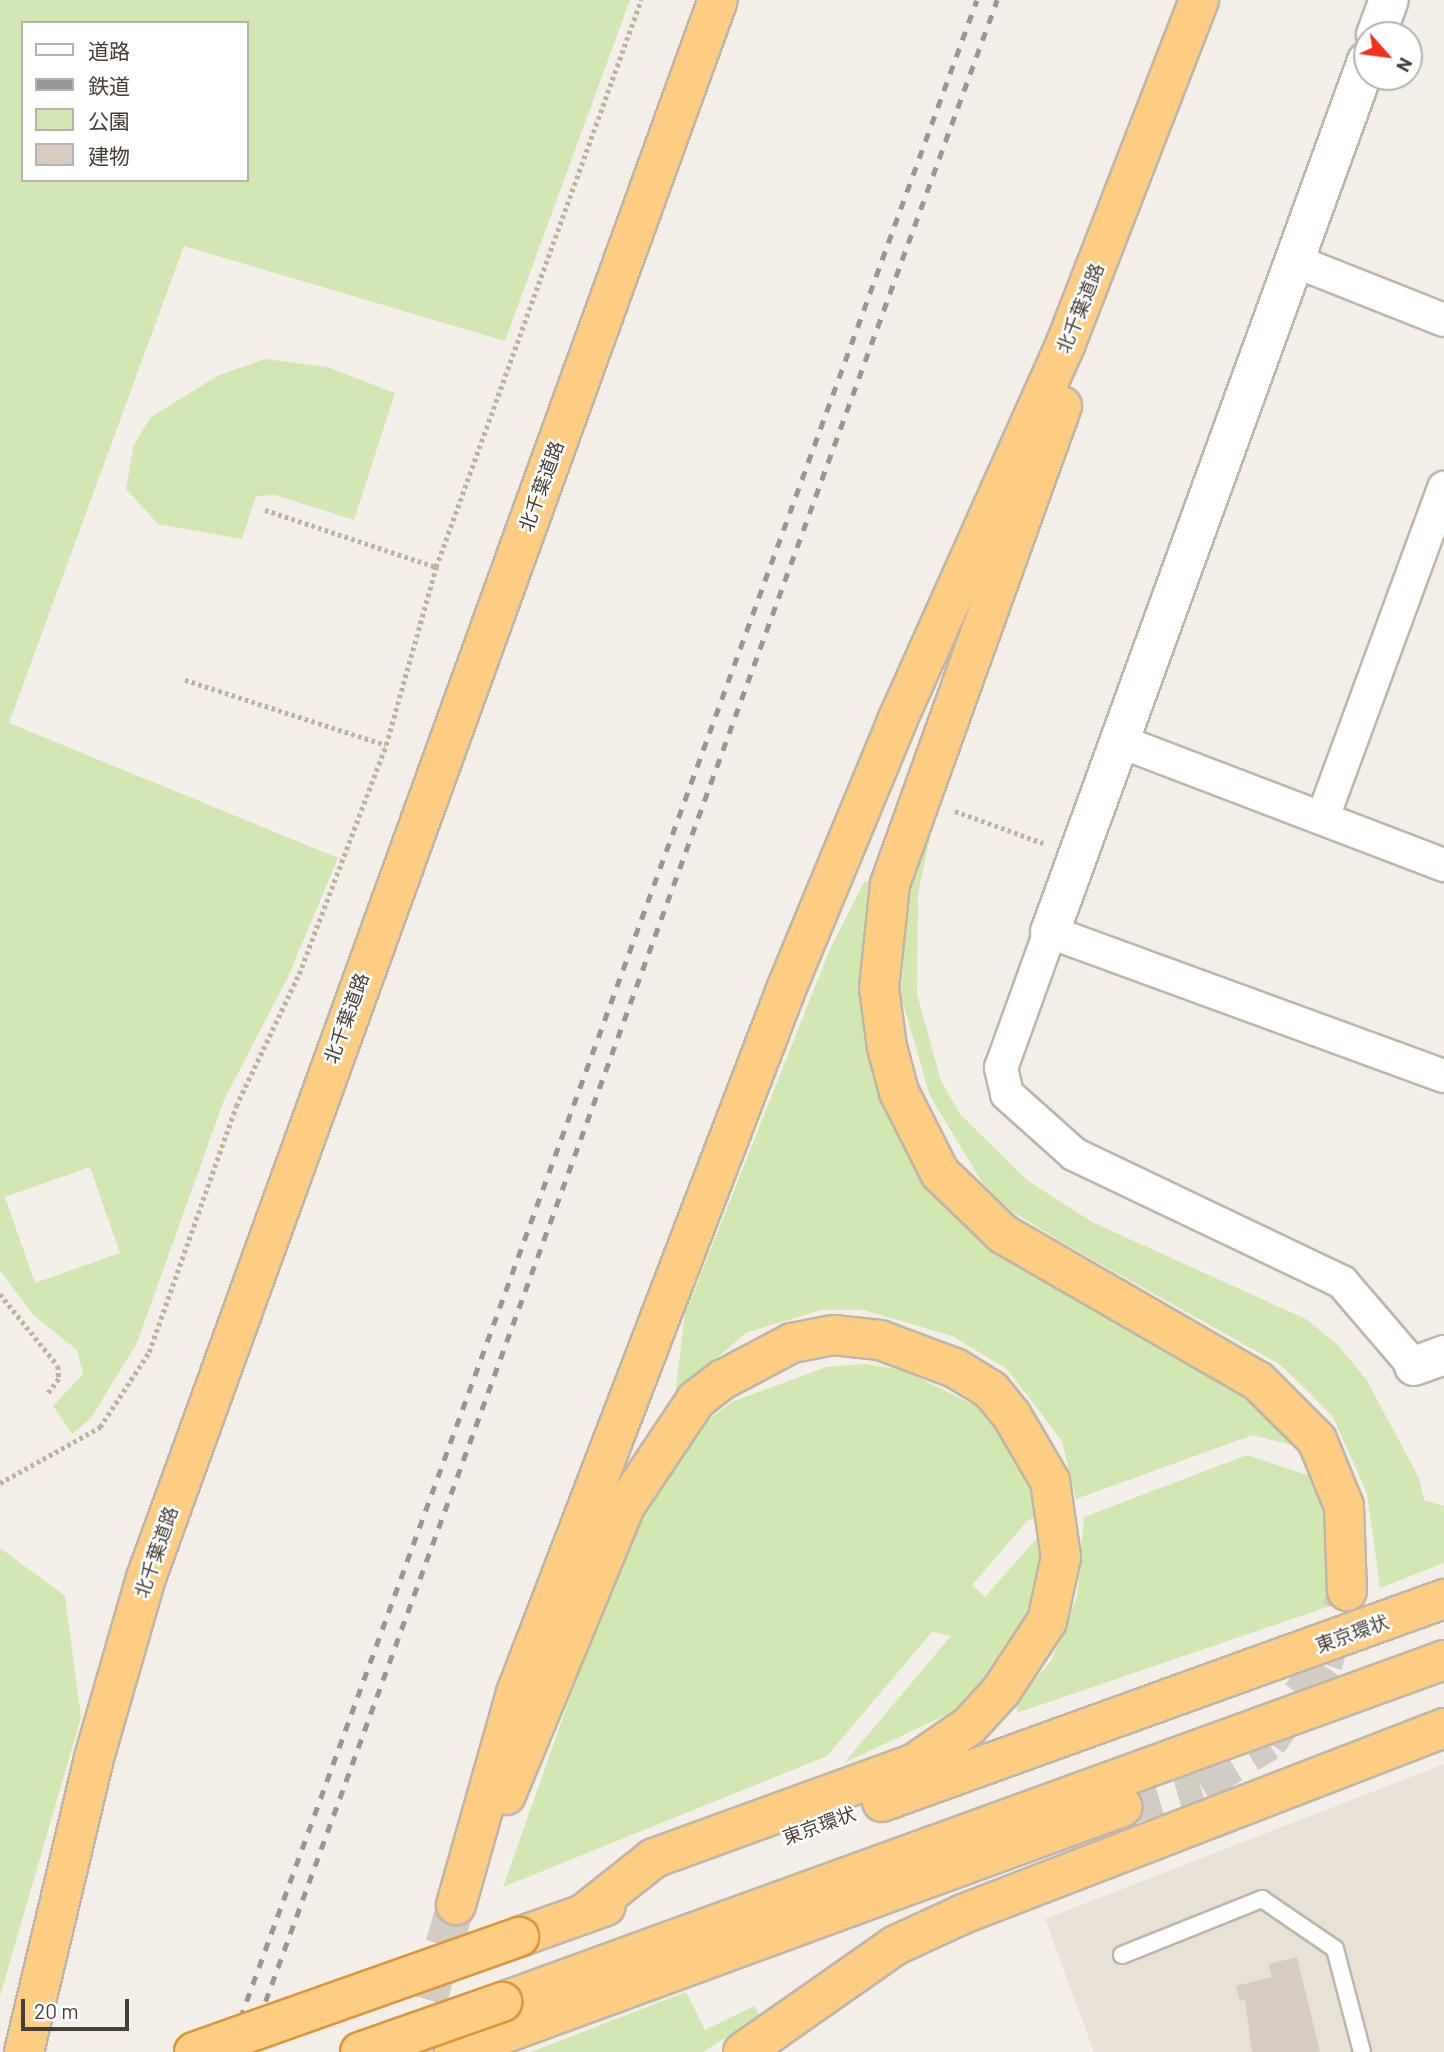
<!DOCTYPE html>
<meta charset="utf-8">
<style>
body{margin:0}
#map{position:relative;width:1444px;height:2052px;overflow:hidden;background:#f3efe8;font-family:Barlow,"Noto Sans JP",sans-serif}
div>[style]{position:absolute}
.residential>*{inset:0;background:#e7e1d6}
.green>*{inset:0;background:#d2e7b1}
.building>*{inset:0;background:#d8cdc0}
.trunk-tunnel>*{height:38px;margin-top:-19px;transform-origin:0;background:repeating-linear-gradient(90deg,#d1ccc4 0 38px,transparent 0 57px)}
.path>*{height:4.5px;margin-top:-2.25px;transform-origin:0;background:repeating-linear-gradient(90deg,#c0b19c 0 3.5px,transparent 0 7px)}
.roads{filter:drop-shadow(2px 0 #bfb6aa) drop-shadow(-2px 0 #bfb6aa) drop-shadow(0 2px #bfb6aa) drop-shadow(0 -2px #bfb6aa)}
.service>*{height:16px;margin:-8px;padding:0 8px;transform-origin:8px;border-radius:8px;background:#fff}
.minor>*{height:32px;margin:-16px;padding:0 16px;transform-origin:16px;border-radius:16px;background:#fff}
.tertiary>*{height:38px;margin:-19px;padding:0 19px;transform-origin:19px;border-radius:19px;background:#fff}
.trunk>*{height:38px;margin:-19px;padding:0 19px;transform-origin:19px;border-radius:19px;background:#fccd82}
.rail>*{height:5px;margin-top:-2.5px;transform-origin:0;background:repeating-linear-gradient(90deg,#979797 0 9px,transparent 0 18px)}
.bridges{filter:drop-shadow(2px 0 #db953a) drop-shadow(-2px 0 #db953a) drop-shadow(0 2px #db953a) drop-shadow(0 -2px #db953a)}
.trunk-bridge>*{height:38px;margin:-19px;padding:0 19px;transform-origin:19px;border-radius:19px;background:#fccd82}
span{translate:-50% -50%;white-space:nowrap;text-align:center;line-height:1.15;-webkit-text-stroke:5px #fff;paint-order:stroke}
.street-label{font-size:19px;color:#473f36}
.legend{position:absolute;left:21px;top:21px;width:228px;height:161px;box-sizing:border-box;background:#fff;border:2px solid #b5b2af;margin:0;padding:9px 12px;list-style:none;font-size:21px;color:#473f36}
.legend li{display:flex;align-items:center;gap:14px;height:35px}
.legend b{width:35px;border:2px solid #b5b2af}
.north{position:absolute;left:1353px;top:21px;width:70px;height:70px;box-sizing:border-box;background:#fff;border:2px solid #b5b2af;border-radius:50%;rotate:118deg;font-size:19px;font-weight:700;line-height:28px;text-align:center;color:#473f36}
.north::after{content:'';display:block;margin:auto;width:24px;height:32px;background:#f62e1c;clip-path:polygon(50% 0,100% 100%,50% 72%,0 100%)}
.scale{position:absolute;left:21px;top:1999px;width:108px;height:32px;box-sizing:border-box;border:4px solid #473f36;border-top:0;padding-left:9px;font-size:21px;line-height:24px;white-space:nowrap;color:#473f36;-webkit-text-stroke:5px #fff;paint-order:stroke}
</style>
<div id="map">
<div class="residential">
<div style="clip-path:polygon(1444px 1764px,1444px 2052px,1094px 2052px,1045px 1919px)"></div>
</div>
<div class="green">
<div style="clip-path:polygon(evenodd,0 0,630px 0,505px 341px,184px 246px,9px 723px,338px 858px,288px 977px,224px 1100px,137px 1343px,91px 1418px,72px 1434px,53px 1406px,83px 1374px,77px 1350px,33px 1315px,0 1270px,0 0,23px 23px,247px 23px,247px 180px,23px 180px,23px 23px,0 0,90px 1167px,120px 1253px,35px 1283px,5px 1197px,90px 1167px)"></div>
<div style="clip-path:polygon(265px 359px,327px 367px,395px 393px,354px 520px,275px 495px,256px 496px,242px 539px,158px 524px,126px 489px,134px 444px,151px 417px,219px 375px)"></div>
<div style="clip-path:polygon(933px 823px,918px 894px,917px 994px,941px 1081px,960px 1114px,1028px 1181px,1094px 1223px,1306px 1319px,1338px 1345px,1366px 1379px,1419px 1478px,1424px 1500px,1444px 1506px,1444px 1563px,1380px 1588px,1367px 1493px,1333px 1417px,1311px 1394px,1279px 1364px,1067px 1245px,1011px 1211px,983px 1184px,930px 1096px,901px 996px,909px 876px)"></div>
<div style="clip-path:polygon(872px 880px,908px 1141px,1251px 1393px,1305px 1449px,1253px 1435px,1076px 1499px,1062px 1441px,1007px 1369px,952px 1336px,864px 1310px,821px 1310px,746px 1333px,675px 1394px,685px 1314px,830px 949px,864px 882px)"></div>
<div style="clip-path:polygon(864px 1364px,903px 1370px,978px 1407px,1016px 1455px,1032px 1496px,1038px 1517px,1028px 1520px,972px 1585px,985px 1597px,1037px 1538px,1043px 1558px,1025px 1620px,986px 1678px,952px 1712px,844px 1763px,951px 1636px,932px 1632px,827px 1756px,503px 1887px,636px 1511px,697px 1427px,734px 1401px,827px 1367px)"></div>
<div style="clip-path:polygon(1247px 1455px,1322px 1480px,1336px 1604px,1017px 1713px,1017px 1701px,1051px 1661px,1077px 1597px,1084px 1517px)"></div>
<div style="clip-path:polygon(0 1548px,65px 1596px,81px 1717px,0 1996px)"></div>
<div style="clip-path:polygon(686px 1992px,705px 2030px,754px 2006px,760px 2016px,703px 2052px,531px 2052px)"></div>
</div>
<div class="building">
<div style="clip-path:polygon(1297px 1957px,1320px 2052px,1252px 2052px,1245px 2000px,1240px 2001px,1236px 1986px,1272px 1977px,1269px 1964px)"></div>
</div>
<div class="trunk-tunnel">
<div style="left:1122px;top:1807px;width:81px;rotate:-16.4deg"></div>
<div style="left:1200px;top:1784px;width:80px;rotate:-31.7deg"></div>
<div style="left:1268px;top:1742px;width:95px;rotate:-54.8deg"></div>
<div style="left:1323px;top:1664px;width:77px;rotate:-71.8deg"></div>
<div style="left:423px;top:2052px;width:52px;rotate:-84.5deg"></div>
<div style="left:428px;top:2000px;width:99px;rotate:-73.6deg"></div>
</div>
<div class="path">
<div style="left:265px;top:510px;width:180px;rotate:18.4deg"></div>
<div style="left:185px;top:680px;width:211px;rotate:17.9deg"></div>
<div style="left:955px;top:811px;width:94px;rotate:20deg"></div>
<div style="left:0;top:1294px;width:92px;rotate:51.1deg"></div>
<div style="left:58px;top:1366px;width:13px;rotate:86deg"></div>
<div style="left:59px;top:1379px;width:21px;rotate:127deg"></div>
<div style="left:0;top:1483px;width:115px;rotate:-29.2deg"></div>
<div style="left:100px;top:1427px;width:90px;rotate:-56.8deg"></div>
<div style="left:149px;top:1352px;width:261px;rotate:-70.5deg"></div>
<div style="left:236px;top:1106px;width:146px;rotate:-64.5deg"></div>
<div style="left:299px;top:974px;width:245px;rotate:-69.2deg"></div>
<div style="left:386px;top:745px;width:185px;rotate:-74.3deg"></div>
<div style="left:436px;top:567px;width:603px;rotate:-70.12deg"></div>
</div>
<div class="roads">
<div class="service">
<div style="left:1122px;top:1955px;width:151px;rotate:-21.8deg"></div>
<div style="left:1262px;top:1899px;width:88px;rotate:34.4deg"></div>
<div style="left:1335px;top:1949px;width:106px;rotate:75.3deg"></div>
</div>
<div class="minor">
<div style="left:1295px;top:261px;width:160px;rotate:21.6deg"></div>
<div style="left:1119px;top:741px;width:348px;rotate:20.9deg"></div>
<div style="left:1323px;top:817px;width:351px;rotate:-69.8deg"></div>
<div style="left:1414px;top:1366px;width:111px;rotate:-130.6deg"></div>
<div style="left:1342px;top:1282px;width:297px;rotate:-154.5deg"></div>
<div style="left:1074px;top:1154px;width:90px;rotate:-138.2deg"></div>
<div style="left:1007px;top:1094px;width:27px;rotate:-103deg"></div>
<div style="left:1001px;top:1068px;width:145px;rotate:-70.2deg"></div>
<div style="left:1050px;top:932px;width:419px;rotate:20.1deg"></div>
</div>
<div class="tertiary">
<div style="left:1376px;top:35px;width:37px;rotate:-70deg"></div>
<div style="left:1050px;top:932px;width:927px;rotate:-70deg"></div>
<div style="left:1414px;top:1366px;width:32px;rotate:-20deg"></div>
</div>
<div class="trunk">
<div style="left:1062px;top:406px;width:508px;rotate:109.79deg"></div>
<div style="left:890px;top:884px;width:105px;rotate:96deg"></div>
<div style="left:879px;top:988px;width:60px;rotate:82.3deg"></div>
<div style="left:887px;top:1047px;width:47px;rotate:75.1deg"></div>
<div style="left:899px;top:1092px;width:91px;rotate:63.2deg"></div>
<div style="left:940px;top:1173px;width:88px;rotate:44.1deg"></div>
<div style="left:1003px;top:1234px;width:294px;rotate:30deg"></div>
<div style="left:1258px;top:1381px;width:83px;rotate:45deg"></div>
<div style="left:1317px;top:1440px;width:71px;rotate:67.8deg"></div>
<div style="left:1344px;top:1506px;width:85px;rotate:88deg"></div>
<div style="left:506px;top:1795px;width:313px;rotate:-67.6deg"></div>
<div style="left:625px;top:1506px;width:128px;rotate:-56.2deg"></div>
<div style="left:696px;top:1400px;width:33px;rotate:-38deg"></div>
<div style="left:722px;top:1380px;width:79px;rotate:-27.9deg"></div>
<div style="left:792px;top:1343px;width:42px;rotate:-11deg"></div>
<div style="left:833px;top:1335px;width:47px;rotate:6.1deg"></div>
<div style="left:880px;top:1340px;width:80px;rotate:20.5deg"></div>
<div style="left:955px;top:1368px;width:42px;rotate:31.4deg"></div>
<div style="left:991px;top:1390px;width:33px;rotate:51deg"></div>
<div style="left:1012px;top:1416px;width:75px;rotate:59.7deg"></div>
<div style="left:1050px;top:1481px;width:77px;rotate:81.8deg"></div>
<div style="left:1061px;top:1557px;width:66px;rotate:102.3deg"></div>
<div style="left:1047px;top:1621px;width:84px;rotate:123.3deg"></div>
<div style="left:1001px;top:1691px;width:47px;rotate:132.4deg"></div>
<div style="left:969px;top:1726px;width:65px;rotate:145.6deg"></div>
<div style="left:915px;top:1763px;width:278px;rotate:160deg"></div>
<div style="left:654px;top:1858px;width:90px;rotate:141.7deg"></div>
<div style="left:882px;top:1802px;width:598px;rotate:-19.86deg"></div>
<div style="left:456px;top:1905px;width:220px;rotate:-74.2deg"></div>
<div style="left:516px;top:1693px;width:756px;rotate:-69deg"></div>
<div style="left:787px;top:987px;width:288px;rotate:-67.5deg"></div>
<div style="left:897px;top:721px;width:414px;rotate:-65.9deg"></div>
<div style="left:1066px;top:343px;width:368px;rotate:-68.8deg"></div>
<div style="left:519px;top:1937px;width:92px;rotate:-19.6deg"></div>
<div style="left:502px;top:2002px;width:1002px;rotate:-19.95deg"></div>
<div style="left:24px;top:2052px;width:302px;rotate:-76.6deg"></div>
<div style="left:94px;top:1758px;width:187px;rotate:-73.9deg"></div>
<div style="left:146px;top:1578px;width:1678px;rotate:-70.08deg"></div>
<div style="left:454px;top:2052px;width:712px;rotate:-20.14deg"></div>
<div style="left:743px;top:2052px;width:187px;rotate:-35deg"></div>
<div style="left:896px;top:1945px;width:74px;rotate:-24.8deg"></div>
<div style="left:963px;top:1914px;width:516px;rotate:-21.14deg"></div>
</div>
</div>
<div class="rail">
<div style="left:228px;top:2052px;width:2184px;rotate:-69.95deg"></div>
<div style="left:247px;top:2052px;width:2185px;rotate:-69.92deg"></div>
</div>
<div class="bridges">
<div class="trunk-bridge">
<div style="left:194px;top:2052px;width:345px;rotate:-19.5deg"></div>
<div style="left:360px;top:2052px;width:151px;rotate:-19.4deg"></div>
</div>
</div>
<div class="street-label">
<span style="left:1080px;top:308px;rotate:-68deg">北千葉道路</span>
<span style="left:541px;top:486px;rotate:-70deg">北千葉道路</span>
<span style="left:346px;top:1018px;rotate:-70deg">北千葉道路</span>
<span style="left:156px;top:1552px;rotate:-71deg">北千葉道路</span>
<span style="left:1352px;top:1633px;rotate:-20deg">東京環状</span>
<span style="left:819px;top:1825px;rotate:-20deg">東京環状</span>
</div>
<ul class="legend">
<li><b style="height:9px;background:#fff"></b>道路</li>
<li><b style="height:9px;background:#979797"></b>鉄道</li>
<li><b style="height:19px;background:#d2e7b1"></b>公園</li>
<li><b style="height:19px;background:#d8cdc0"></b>建物</li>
</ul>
<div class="north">N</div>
<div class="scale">20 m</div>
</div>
